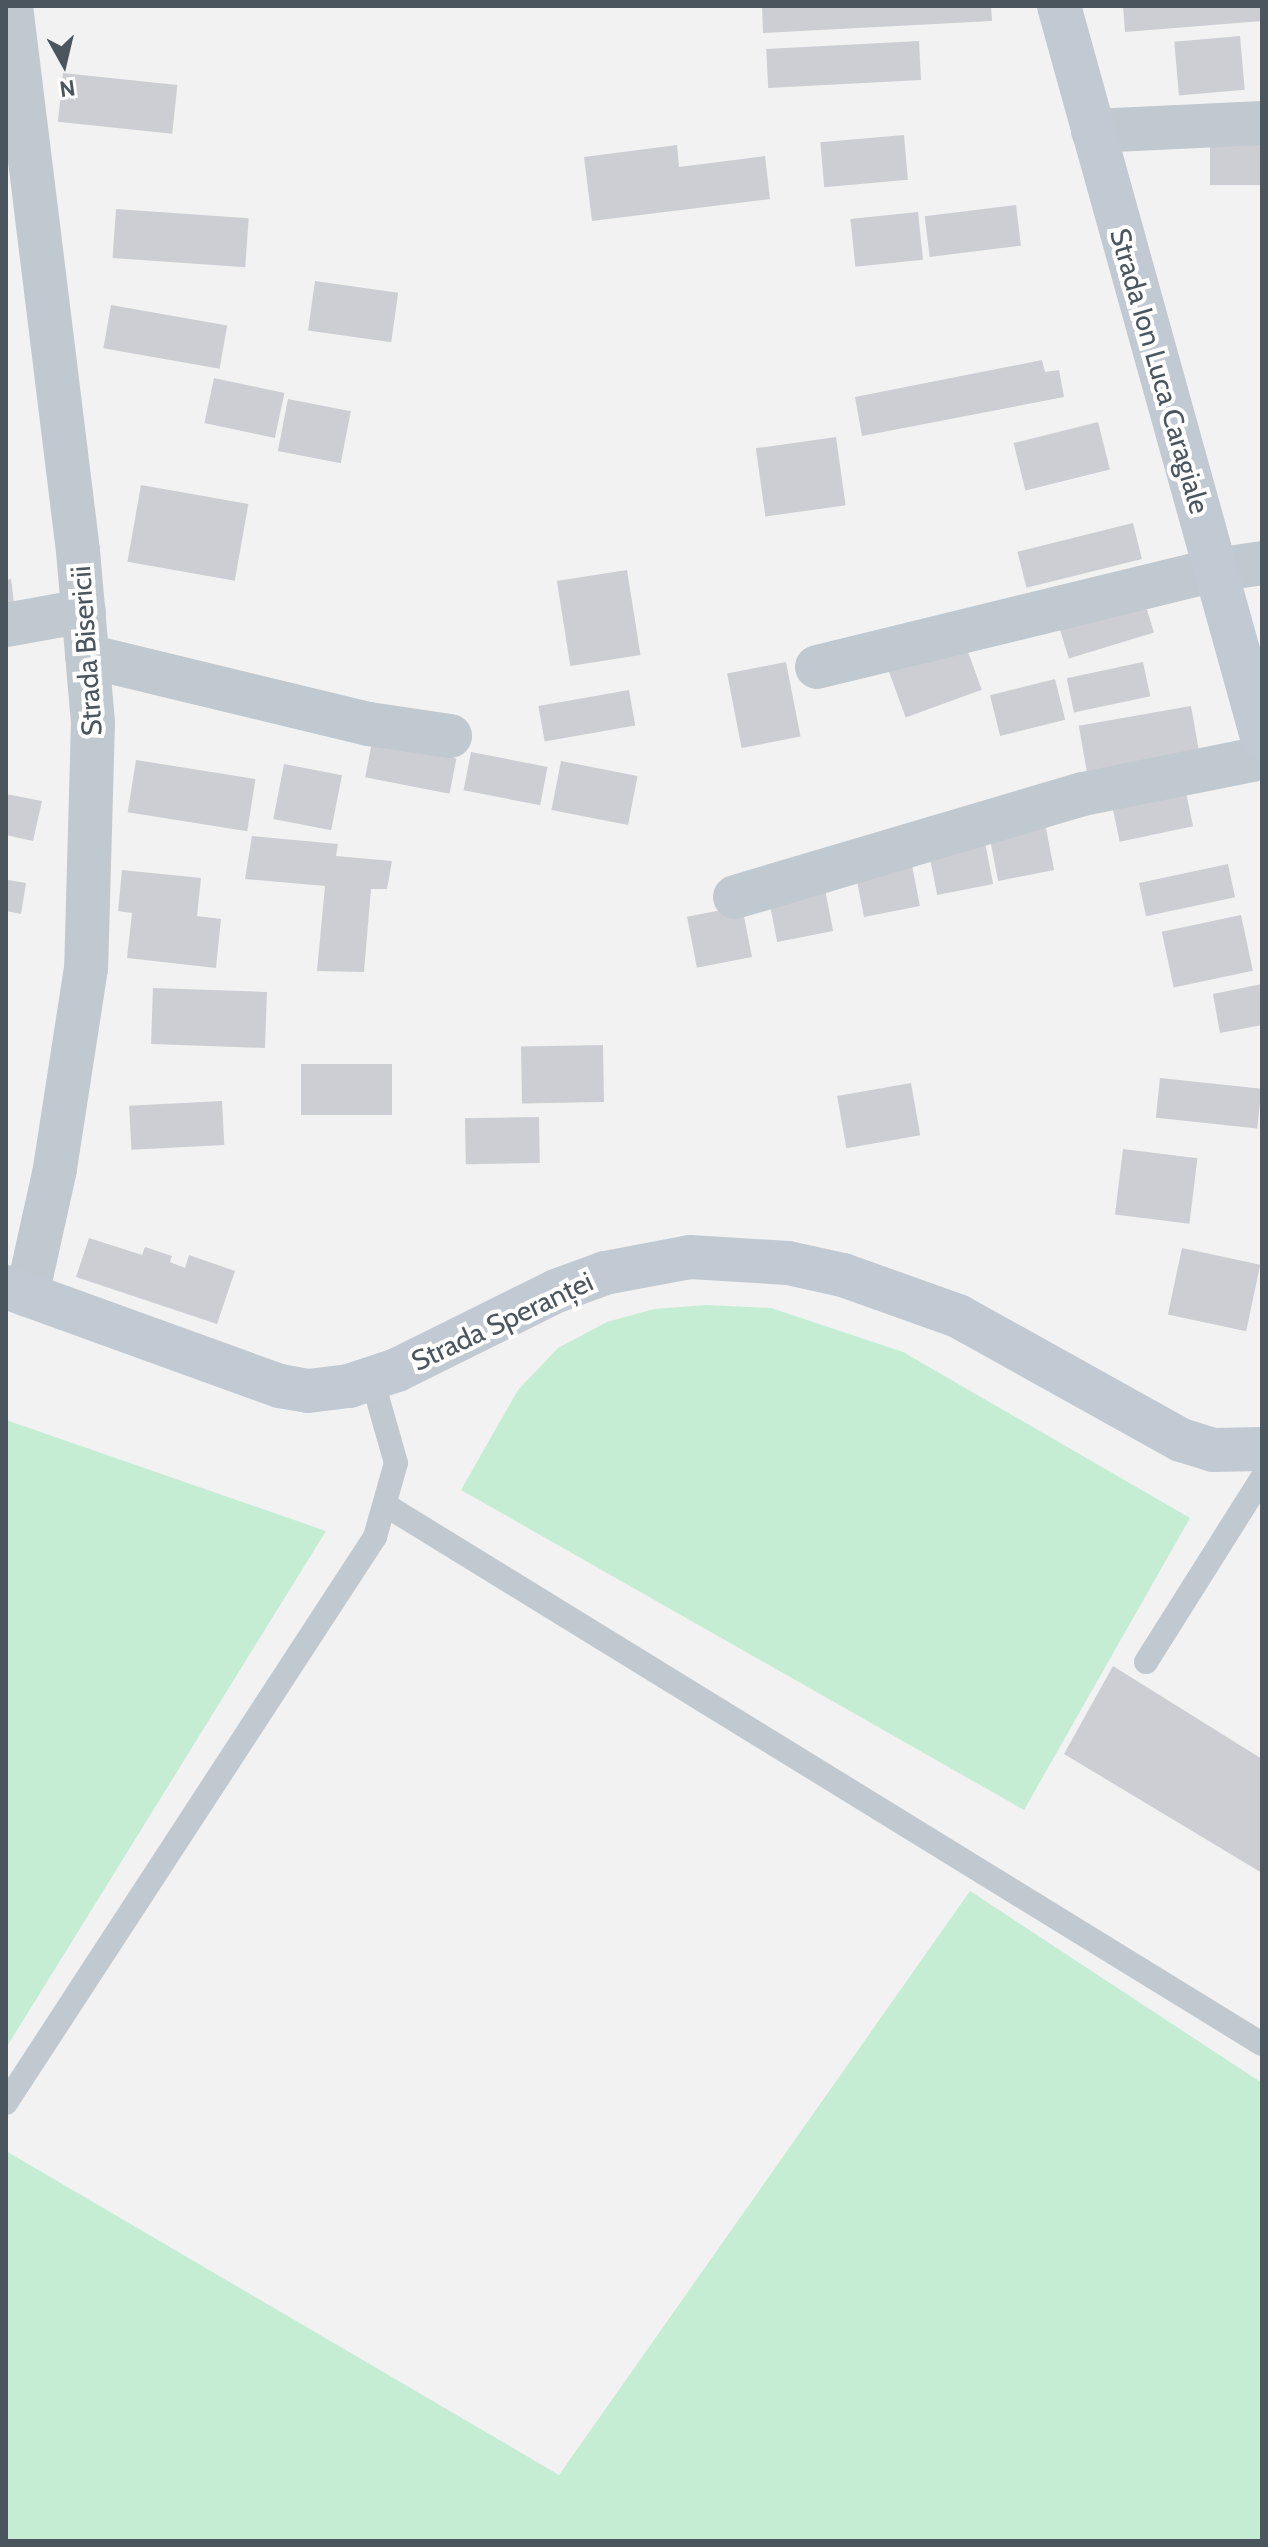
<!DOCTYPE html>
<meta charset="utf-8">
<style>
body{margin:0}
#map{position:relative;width:1268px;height:2547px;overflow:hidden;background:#f3f2f2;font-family:Cabin,sans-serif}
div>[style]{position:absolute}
.green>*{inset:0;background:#c4edd4}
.building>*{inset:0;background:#ccced3;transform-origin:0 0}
.lane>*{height:24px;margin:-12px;padding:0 12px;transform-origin:12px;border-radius:12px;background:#c0c9cf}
.street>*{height:44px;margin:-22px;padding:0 22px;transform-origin:22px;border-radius:22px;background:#c0c9cf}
.secondary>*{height:44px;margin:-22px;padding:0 22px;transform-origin:22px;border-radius:22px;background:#c1cad3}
span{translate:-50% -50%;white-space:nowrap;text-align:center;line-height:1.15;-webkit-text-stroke:8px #fff;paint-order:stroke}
.street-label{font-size:28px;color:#4a555e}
.frame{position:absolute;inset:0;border:8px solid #4a555e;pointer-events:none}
.north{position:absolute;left:24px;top:24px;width:80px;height:80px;-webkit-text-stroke:6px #fff;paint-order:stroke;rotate:172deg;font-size:22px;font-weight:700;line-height:32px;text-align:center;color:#4a555e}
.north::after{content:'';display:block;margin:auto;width:28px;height:36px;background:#4a555e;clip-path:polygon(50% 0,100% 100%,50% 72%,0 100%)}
</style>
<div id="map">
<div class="green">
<div style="clip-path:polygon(706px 1305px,771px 1308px,903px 1352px,1190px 1518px,1024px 1810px,461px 1490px,518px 1390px,558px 1348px,607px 1322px,654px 1309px)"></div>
<div style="clip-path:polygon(6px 1420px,326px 1531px,6px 2048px)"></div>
<div style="clip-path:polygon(970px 1891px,1262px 2083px,1262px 2541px,6px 2541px,6px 2151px,559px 2475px)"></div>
</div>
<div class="building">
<div style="clip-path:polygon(762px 6px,991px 6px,992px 21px,763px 33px)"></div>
<div style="clip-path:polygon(1123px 6px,1262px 6px,1262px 21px,1125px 32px)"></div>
<div style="left:1240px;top:36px;width:54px;height:66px;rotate:85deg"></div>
<div style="left:919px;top:41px;width:39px;height:153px;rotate:87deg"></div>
<div style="left:63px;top:73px;width:115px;height:49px;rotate:6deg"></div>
<div style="left:904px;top:135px;width:45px;height:84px;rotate:85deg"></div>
<div style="left:1262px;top:139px;width:46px;height:52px;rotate:90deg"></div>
<div style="clip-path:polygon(677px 145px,679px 167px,765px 156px,770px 199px,592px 221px,584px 157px)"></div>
<div style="left:1016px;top:205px;width:41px;height:92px;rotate:83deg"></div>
<div style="left:116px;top:209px;width:133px;height:49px;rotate:4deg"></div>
<div style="left:918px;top:212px;width:48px;height:68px;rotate:84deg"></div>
<div style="left:315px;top:281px;width:84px;height:50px;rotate:8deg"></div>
<div style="left:111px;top:305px;width:118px;height:44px;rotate:10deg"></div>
<div style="clip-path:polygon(1042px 360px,1045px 372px,1059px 370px,1064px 397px,862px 436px,855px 397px)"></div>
<div style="left:214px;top:378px;width:72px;height:46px;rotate:12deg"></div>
<div style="left:288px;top:399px;width:64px;height:53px;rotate:11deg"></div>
<div style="left:1098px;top:422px;width:49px;height:87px;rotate:76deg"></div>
<div style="left:836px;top:437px;width:69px;height:81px;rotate:82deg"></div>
<div style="left:141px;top:485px;width:109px;height:78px;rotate:10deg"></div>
<div style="left:1133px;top:523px;width:37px;height:119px;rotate:76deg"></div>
<div style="left:627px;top:570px;width:86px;height:71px;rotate:81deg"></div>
<div style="clip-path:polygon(11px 579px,15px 611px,6px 613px,6px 580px)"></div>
<div style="left:1144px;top:600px;width:34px;height:89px;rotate:73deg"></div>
<div style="left:964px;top:641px;width:52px;height:81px;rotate:70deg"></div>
<div style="left:786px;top:662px;width:76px;height:60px;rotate:79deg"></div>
<div style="left:1143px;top:662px;width:35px;height:78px;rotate:78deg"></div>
<div style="left:1055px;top:679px;width:42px;height:67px;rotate:76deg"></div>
<div style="left:629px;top:690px;width:36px;height:92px;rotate:80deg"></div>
<div style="left:1191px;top:706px;width:47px;height:114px;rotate:80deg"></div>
<div style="left:372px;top:742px;width:86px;height:36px;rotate:11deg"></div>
<div style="left:471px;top:752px;width:78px;height:39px;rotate:11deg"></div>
<div style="left:136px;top:760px;width:121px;height:53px;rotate:9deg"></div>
<div style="left:561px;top:761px;width:78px;height:50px;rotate:11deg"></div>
<div style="left:284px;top:764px;width:59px;height:56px;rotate:11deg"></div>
<div style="left:1185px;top:788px;width:39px;height:75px;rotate:78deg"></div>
<div style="clip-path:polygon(6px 794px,42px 801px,33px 841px,6px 835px)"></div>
<div style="left:1044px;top:818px;width:53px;height:57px;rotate:79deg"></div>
<div style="left:983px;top:832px;width:53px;height:57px;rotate:79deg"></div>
<div style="clip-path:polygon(252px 836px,338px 844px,336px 856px,392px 861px,387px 889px,371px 889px,364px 972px,317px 971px,325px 886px,245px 879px)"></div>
<div style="left:910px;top:855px;width:52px;height:57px;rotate:79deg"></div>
<div style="left:1228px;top:864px;width:34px;height:91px;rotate:78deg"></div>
<div style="clip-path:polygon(6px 868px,8px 880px,26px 883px,21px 914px,6px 911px)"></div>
<div style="clip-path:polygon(122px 870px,201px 878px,197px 916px,221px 919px,216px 968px,127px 958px,132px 913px,118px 911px)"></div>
<div style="left:823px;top:879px;width:53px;height:57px;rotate:79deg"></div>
<div style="left:742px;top:906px;width:52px;height:56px;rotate:79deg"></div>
<div style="left:1241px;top:915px;width:57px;height:81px;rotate:78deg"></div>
<div style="clip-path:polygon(1262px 984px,1262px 1025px,1220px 1033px,1213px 994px)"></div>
<div style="left:153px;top:988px;width:114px;height:56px;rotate:2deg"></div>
<div style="left:603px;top:1045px;width:57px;height:82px;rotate:89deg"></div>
<div style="left:392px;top:1064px;width:51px;height:91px;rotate:90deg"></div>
<div style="left:1160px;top:1078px;width:102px;height:40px;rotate:6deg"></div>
<div style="left:911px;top:1083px;width:53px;height:75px;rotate:80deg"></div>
<div style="left:222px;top:1101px;width:44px;height:93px;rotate:87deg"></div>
<div style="left:539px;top:1117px;width:46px;height:74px;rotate:89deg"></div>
<div style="left:1123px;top:1149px;width:75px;height:66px;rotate:7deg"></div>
<div style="clip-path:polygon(89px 1238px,142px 1255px,145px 1247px,172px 1256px,170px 1262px,185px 1268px,189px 1255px,235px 1271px,217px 1324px,76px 1277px)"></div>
<div style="left:1182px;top:1248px;width:80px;height:68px;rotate:12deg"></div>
<div style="clip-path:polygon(1113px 1666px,1262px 1759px,1262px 1873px,1064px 1754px)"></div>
</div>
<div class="lane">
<div style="left:387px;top:1506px;width:1027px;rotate:31.59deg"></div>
<div style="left:1146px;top:1662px;width:218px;rotate:-57.8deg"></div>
<div style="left:6px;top:2103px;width:676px;rotate:-56.9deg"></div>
<div style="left:375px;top:1537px;width:77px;rotate:-74.2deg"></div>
<div style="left:396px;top:1463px;width:87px;rotate:-105.9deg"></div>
</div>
<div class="street">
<div style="left:11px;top:6px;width:549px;rotate:82.99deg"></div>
<div style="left:78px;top:551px;width:172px;rotate:85deg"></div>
<div style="left:93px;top:722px;width:246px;rotate:91.6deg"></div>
<div style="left:86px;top:968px;width:203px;rotate:98.8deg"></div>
<div style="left:55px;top:1169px;width:129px;rotate:102.5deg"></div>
<div style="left:1093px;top:131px;width:169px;rotate:-2.7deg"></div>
<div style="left:6px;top:625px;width:79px;rotate:-10.2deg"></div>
<div style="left:87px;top:656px;width:290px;rotate:13.6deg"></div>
<div style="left:369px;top:724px;width:82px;rotate:8.4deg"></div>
<div style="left:817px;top:667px;width:411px;rotate:-13.7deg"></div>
<div style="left:1216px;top:570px;width:47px;rotate:-8.7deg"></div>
<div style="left:735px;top:897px;width:363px;rotate:-16.5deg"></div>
<div style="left:1083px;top:794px;width:183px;rotate:-11.4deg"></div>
</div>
<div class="secondary">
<div style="left:1059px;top:6px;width:759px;rotate:74.48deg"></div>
<div style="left:6px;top:1287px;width:291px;rotate:19.9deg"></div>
<div style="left:280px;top:1386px;width:28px;rotate:10deg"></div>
<div style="left:308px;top:1391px;width:41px;rotate:-7deg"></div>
<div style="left:349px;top:1386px;width:51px;rotate:-18.4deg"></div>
<div style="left:397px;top:1370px;width:178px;rotate:-26.4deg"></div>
<div style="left:556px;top:1291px;width:52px;rotate:-20.2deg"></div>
<div style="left:605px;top:1273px;width:86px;rotate:-10.7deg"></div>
<div style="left:690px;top:1257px;width:98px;rotate:3.5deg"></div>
<div style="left:788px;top:1263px;width:56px;rotate:12.3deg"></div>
<div style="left:843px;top:1275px;width:122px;rotate:19.6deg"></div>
<div style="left:958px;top:1316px;width:255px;rotate:29.1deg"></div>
<div style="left:1181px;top:1440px;width:34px;rotate:17deg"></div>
<div style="left:1213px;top:1450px;width:49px;rotate:-1.2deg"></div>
</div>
<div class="street-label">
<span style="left:1160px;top:371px;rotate:74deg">Strada Ion Luca Caragiale</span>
<span style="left:86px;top:651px;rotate:-94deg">Strada Bisericii</span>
<span style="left:502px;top:1321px;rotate:-25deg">Strada Speranței</span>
</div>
<div class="frame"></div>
<div class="north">N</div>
</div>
